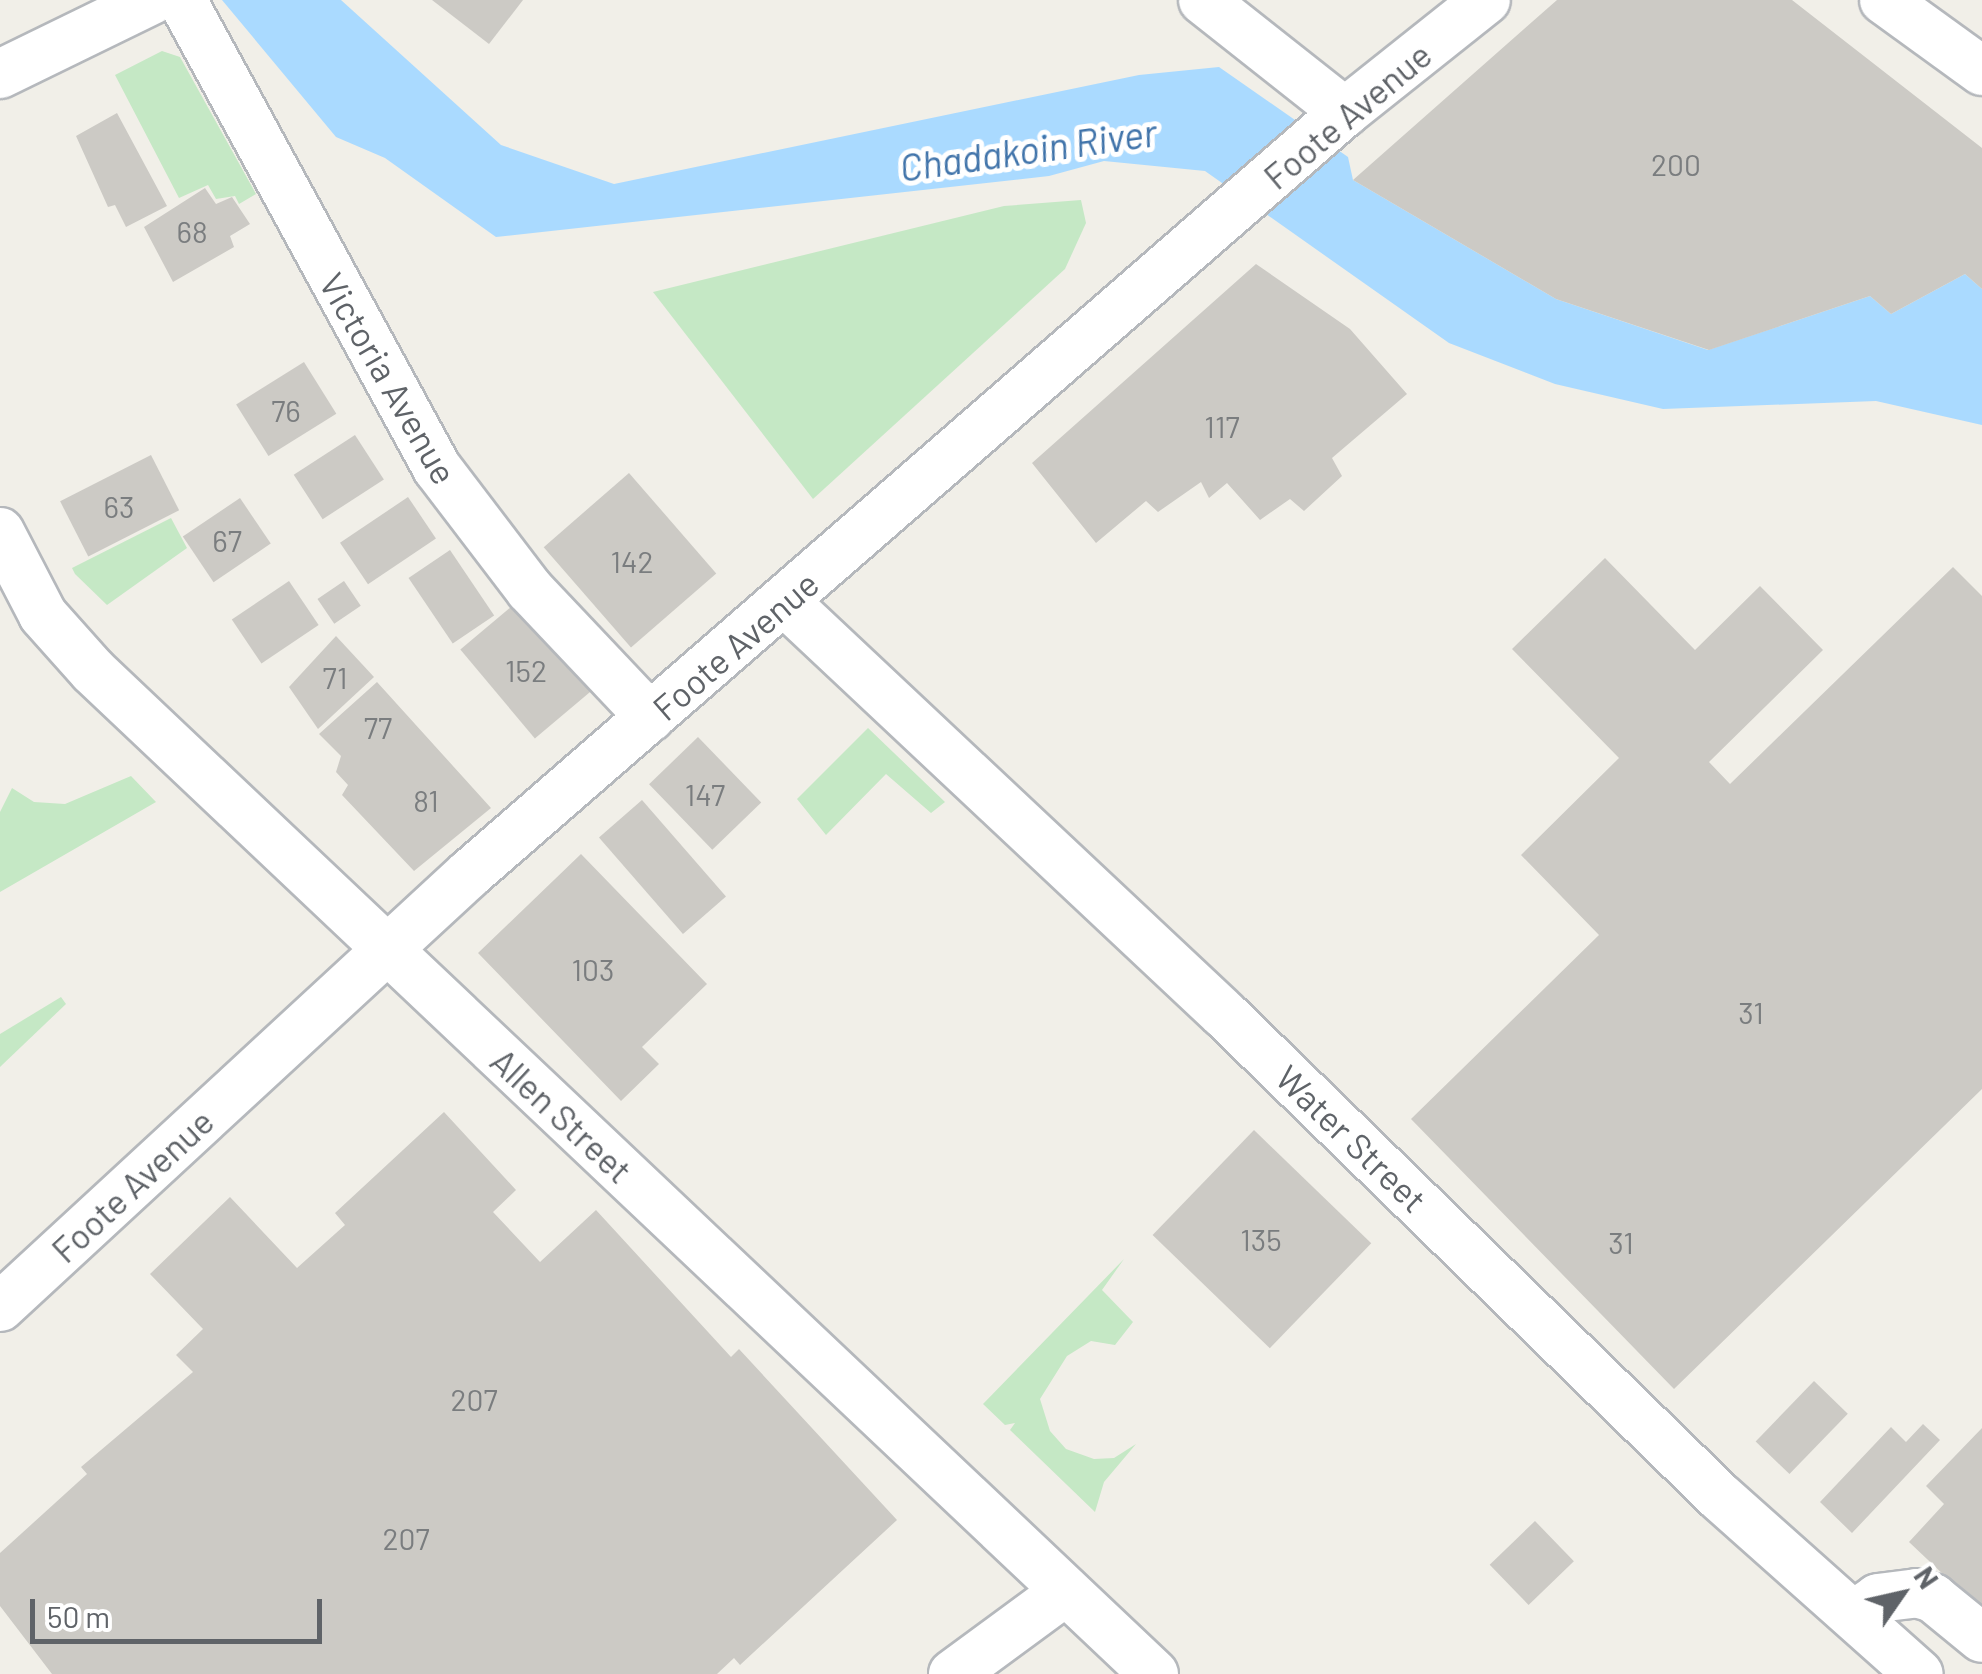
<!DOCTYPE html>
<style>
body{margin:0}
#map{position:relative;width:1982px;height:1674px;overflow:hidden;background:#f1efe8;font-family:Barlow,sans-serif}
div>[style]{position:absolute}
.green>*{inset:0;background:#c5e8c5}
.water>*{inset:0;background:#aadaff}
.building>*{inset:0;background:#cccac5;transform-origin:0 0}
.roads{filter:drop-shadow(2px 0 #b5b8bc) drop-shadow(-2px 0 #b5b8bc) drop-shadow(0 2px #b5b8bc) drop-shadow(0 -2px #b5b8bc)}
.minor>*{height:48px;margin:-24px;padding:0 24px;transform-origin:24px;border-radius:24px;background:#fff}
span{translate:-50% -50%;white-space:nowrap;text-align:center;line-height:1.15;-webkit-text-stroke:10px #fff;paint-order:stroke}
.number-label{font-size:30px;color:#7a7d7f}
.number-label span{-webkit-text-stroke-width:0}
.street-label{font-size:35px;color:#5f6368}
.water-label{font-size:38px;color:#4174aa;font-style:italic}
.north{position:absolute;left:1852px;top:1544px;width:100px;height:100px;-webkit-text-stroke:8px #fff;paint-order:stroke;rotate:56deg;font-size:28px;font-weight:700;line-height:40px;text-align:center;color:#5f6368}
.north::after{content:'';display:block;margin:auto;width:35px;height:45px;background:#5f6368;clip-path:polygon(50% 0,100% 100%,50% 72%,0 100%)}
.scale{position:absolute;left:30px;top:1599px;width:292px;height:45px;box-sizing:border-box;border:5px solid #5f6368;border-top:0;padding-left:12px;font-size:30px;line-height:35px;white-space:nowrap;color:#5f6368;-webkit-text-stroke:8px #fff;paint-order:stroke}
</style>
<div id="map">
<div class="green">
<div style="clip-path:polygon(162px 51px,180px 57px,256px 194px,239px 204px,235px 196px,216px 199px,208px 185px,179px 198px,115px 75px)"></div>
<div style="clip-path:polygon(1081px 200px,1086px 223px,1065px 269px,813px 499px,653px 292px,1004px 206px)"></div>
<div style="clip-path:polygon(171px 518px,187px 548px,107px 605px,75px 574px,72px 568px)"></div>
<div style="clip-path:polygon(868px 728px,945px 802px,931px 813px,886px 774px,826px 835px,797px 799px)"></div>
<div style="clip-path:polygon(131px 776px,156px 802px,0 892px,0 812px,12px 788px,34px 802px,65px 804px)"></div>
<div style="clip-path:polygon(61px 997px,66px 1004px,0 1067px,0 1034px)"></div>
<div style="clip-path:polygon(1124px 1259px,1102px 1290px,1133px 1322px,1115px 1345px,1091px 1341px,1067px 1356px,1040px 1399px,1050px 1431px,1066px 1449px,1094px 1459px,1114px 1458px,1136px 1444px,1104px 1482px,1095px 1512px,1010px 1430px,1015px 1423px,1005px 1425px,983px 1404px)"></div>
</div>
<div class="water">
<div style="clip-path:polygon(222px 0,341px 0,501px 145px,614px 184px,1139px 75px,1219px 67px,1348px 157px,1353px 180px,1556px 299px,1708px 350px,1870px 296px,1891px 314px,1965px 274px,1982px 289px,1982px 425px,1876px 401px,1663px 409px,1555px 384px,1449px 343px,1205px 171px,1104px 161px,1049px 176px,496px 237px,385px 158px,336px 137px)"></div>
</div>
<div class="building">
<div style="clip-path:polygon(432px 0,523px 0,489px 44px)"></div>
<div style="clip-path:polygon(1557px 0,1792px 0,1982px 148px,1982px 289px,1965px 274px,1891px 314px,1870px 296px,1709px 350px,1556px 299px,1353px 180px)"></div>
<div style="clip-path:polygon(117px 113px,167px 206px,126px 227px,115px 205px,108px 207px,76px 136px)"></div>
<div style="clip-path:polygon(205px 188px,216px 204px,232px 197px,250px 224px,230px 236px,234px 247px,173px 282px,144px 227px)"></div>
<div style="clip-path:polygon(1256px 264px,1350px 329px,1407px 394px,1332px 458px,1342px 476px,1304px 511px,1290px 499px,1260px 520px,1227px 483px,1209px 498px,1201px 482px,1158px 512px,1146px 501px,1096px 543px,1032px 463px)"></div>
<div style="left:304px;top:362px;width:61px;height:80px;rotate:58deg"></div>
<div style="left:355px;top:435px;width:53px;height:73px;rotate:57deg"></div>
<div style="left:151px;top:455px;width:62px;height:102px;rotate:63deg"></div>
<div style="left:629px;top:473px;width:133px;height:113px;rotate:49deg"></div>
<div style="left:408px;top:497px;width:50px;height:82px;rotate:56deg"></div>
<div style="left:240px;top:498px;width:55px;height:69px;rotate:56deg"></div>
<div style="left:450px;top:550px;width:79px;height:50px;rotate:56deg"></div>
<div style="clip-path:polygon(1605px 558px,1695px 650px,1760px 586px,1823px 650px,1709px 762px,1730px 784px,1953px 567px,1982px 596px,1982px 1089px,1674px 1389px,1411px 1119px,1599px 935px,1521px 855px,1619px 758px,1512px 649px)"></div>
<div style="left:289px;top:581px;width:53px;height:69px;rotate:56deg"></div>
<div style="left:344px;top:581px;width:30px;height:32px;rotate:56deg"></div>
<div style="left:517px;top:602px;width:116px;height:74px;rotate:50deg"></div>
<div style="clip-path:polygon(336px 636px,374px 677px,318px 729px,289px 687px)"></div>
<div style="clip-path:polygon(377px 682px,491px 808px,414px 871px,342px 795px,348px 785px,336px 772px,341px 756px,319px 734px)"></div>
<div style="left:698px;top:737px;width:91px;height:68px;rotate:46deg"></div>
<div style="left:642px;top:800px;width:128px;height:57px;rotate:49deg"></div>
<div style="clip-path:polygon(581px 854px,707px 984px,642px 1047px,659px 1064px,621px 1101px,478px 953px)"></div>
<div style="clip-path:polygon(444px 1112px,516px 1190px,493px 1212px,540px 1262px,596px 1210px,731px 1357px,739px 1349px,897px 1520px,740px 1665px,734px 1658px,717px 1674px,52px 1674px,0 1606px,0 1553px,87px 1474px,81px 1467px,193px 1372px,176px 1355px,203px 1329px,150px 1274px,230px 1197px,297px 1268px,345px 1225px,335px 1213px)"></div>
<div style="left:1254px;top:1130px;width:163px;height:146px;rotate:44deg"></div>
<div style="left:1814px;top:1381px;width:47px;height:84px;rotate:44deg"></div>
<div style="clip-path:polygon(1923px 1424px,1940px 1440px,1852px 1533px,1820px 1502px,1891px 1427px,1906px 1442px)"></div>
<div style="clip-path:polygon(1982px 1428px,1982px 1611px,1909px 1542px,1944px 1504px,1926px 1486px)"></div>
<div style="left:1535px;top:1521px;width:56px;height:63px;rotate:46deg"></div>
</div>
<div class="roads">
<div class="minor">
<div style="left:182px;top:0;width:533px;rotate:61.42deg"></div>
<div style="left:437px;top:468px;width:153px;rotate:52.7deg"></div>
<div style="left:530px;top:590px;width:175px;rotate:46.6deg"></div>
<div style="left:1203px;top:0;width:181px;rotate:38.3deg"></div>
<div style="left:1884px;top:0;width:121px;rotate:35.9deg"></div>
<div style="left:0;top:74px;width:169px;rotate:-26deg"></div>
<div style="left:0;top:532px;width:93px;rotate:62.6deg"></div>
<div style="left:43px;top:615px;width:75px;rotate:48.2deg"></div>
<div style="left:93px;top:671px;width:1460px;rotate:43.39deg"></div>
<div style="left:785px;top:602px;width:603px;rotate:43.19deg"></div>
<div style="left:1225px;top:1015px;width:691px;rotate:44.24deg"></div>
<div style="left:1720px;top:1497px;width:266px;rotate:41.7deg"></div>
<div style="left:0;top:1307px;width:638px;rotate:-42.71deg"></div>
<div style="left:469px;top:874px;width:1161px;rotate:-41.02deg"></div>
<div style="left:1345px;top:112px;width:180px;rotate:-38.5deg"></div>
<div style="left:1854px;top:1615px;width:29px;rotate:-35deg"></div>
<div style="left:1878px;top:1598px;width:38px;rotate:-7deg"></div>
<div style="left:1916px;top:1593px;width:18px;rotate:16deg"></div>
<div style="left:1933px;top:1598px;width:63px;rotate:39.2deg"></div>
<div style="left:953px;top:1674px;width:140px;rotate:-36.3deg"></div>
</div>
</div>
<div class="number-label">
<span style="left:1676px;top:164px">200</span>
<span style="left:192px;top:231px">68</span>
<span style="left:286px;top:410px">76</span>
<span style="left:1222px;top:426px">117</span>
<span style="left:119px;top:506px">63</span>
<span style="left:227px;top:540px">67</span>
<span style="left:632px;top:561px">142</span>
<span style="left:526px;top:670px">152</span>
<span style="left:335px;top:677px">71</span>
<span style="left:378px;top:727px">77</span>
<span style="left:705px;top:794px">147</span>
<span style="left:426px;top:800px">81</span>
<span style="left:593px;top:969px">103</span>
<span style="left:1751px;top:1012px">31</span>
<span style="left:1261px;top:1239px">135</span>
<span style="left:1621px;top:1242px">31</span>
<span style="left:474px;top:1399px">207</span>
<span style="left:406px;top:1538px">207</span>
</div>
<div class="street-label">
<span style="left:1347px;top:115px;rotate:-40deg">Foote Avenue</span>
<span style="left:389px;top:378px;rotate:60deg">Victoria Avenue</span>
<span style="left:735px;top:645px;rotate:-41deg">Foote Avenue</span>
<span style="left:562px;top:1115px;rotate:43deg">Allen Street</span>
<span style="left:1352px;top:1138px;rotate:44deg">Water Street</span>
<span style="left:132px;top:1185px;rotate:-43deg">Foote Avenue</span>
</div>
<div class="water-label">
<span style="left:1028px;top:150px;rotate:-8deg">Chadakoin River</span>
</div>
<div class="north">N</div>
<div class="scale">50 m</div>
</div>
